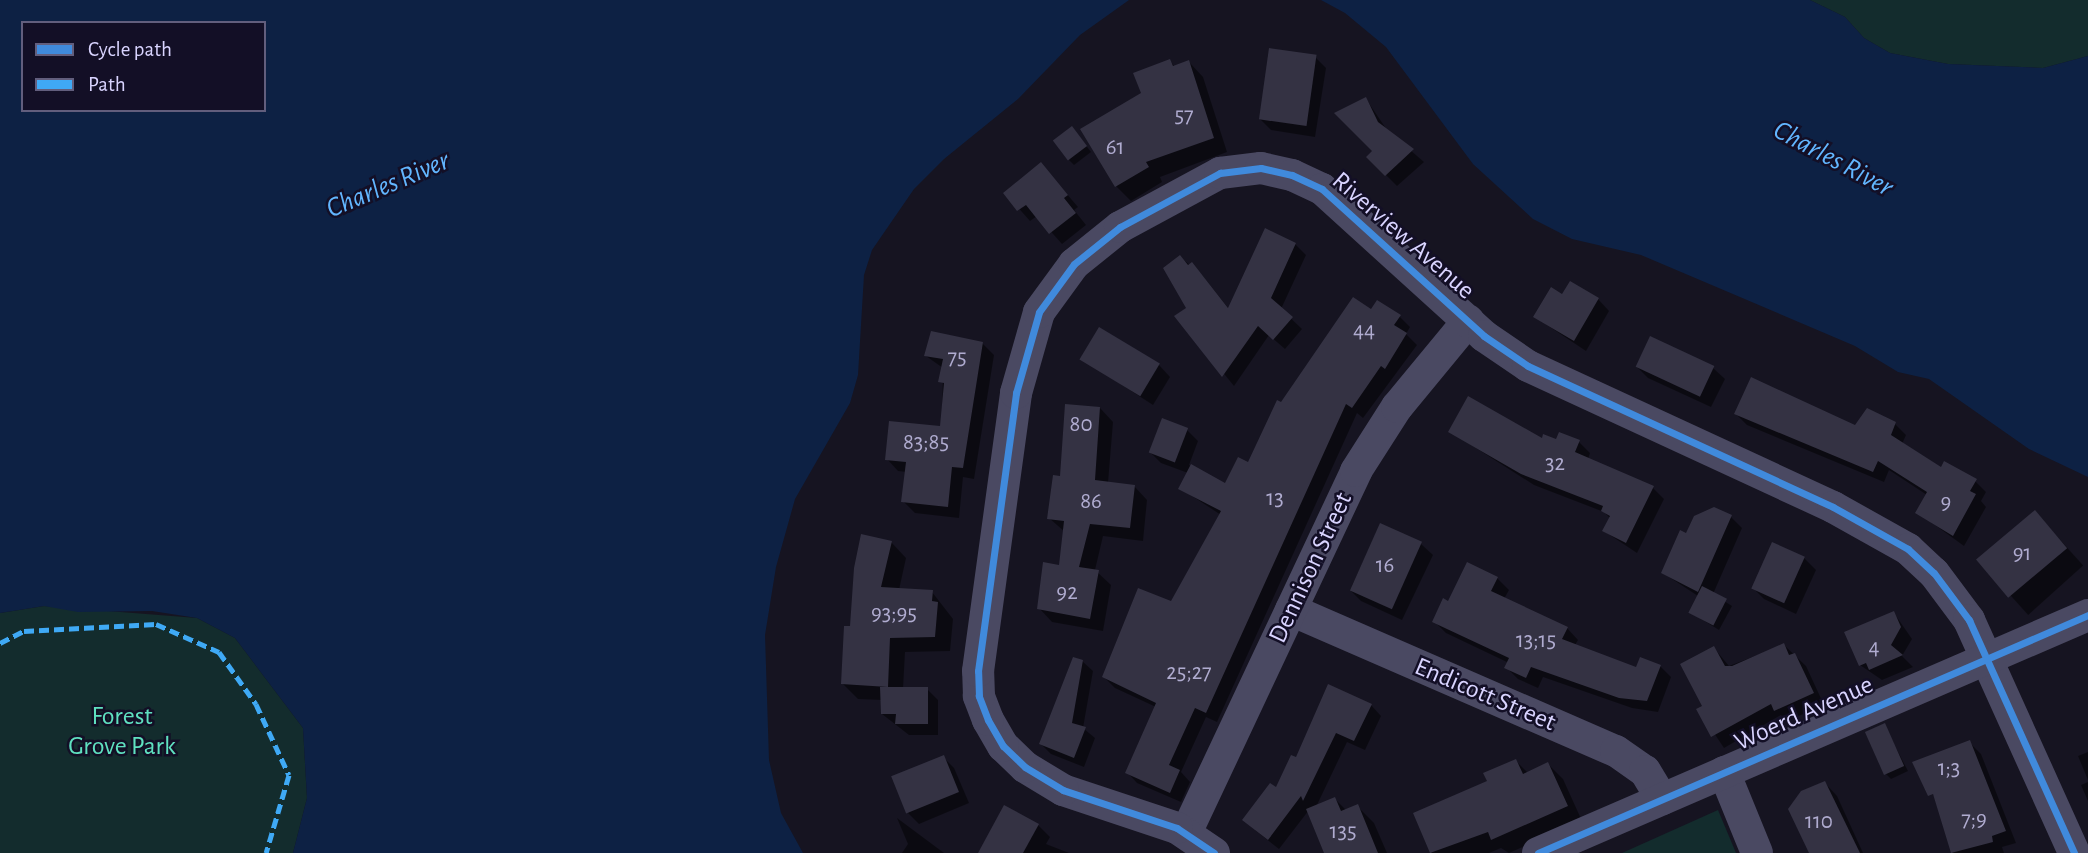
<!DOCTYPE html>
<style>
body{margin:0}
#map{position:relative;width:2088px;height:853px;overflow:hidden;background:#161421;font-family:"Alegreya Sans",sans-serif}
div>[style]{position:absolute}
.green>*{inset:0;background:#132c2d}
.water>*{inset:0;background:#0d2144}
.shadow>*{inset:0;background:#0007;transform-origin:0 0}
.building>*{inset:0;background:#343243;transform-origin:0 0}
.minor>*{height:32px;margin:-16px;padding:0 16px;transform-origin:16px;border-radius:16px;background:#4a4962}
.quiet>*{height:5px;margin-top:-2.5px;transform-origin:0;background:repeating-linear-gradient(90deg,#3fa9f5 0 10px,transparent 0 15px)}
.cycleway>*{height:7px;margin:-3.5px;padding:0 3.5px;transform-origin:3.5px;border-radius:3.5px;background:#408adc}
span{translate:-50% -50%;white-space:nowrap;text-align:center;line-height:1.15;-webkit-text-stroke:5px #130f26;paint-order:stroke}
.number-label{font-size:23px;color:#b0acd0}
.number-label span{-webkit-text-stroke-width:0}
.street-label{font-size:26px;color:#d9d4ff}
.park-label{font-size:26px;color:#5fe0c0}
.water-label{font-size:28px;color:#62b6ff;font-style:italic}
.legend{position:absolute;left:21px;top:21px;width:245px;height:91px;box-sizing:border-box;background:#130f26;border:2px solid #625e7d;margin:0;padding:9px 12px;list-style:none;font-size:21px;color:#d9d4ff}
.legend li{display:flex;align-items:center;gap:14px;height:35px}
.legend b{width:35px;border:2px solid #625e7d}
</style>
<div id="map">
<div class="green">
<div style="clip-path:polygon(1810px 0,2088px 0,2088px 56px,2043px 68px,1948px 64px,1890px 53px,1864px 38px,1845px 17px)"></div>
<div style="clip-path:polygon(44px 606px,197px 618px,235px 638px,303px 728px,307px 798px,293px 853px,0 853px,0 613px)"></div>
<div style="clip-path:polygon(1718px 810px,1736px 853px,1622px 853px)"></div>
</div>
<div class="water">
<div style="clip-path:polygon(evenodd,0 0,1129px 0,1080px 35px,1018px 99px,944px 159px,914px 189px,872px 250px,864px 275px,858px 375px,850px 403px,795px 499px,776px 567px,765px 635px,769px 760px,781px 813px,803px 853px,293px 853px,307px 798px,303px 728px,235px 638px,197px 618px,152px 611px,78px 612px,44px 606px,0 613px,0 0,23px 23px,264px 23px,264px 110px,23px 110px,23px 23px)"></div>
<div style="clip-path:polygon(1321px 0,1810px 0,1845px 17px,1864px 38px,1890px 53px,1948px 64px,2043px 68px,2088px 56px,2088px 477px,2029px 449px,1929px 379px,1898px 372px,1855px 346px,1641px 255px,1572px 239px,1533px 219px,1473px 164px,1386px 47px,1345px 13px)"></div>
</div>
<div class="shadow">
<div style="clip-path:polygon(1315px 57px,1326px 68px,1315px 137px,1271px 130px,1259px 118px)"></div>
<div style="clip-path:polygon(1170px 61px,1175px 67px,1189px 62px,1203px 77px,1227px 152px,1160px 177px,1162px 182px,1131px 201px,1116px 186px,1143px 94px)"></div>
<div style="clip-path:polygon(1366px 99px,1387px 130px,1424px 162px,1397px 186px,1368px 157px,1375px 151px)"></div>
<div style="clip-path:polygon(1077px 134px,1091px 152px,1074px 165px,1069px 160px)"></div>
<div style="clip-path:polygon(1041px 164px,1078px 207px,1074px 210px,1086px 225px,1062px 244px,1037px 216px,1030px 221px,1005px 193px)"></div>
<div style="clip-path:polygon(1295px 244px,1306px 255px,1281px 309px,1302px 329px,1285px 349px,1269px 335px,1234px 386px,1177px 316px,1189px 308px,1180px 257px,1202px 275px,1229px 309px)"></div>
<div style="clip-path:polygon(1563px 296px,1598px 299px,1609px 311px,1586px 351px,1535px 317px)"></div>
<div style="clip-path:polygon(1372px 311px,1399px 316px,1410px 327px,1406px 334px,1417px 345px,1363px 418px,1357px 413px,1217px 722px,1206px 717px,1181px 772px,1190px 782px,1181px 802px,1137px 783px,1127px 772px,1156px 707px,1115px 688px,1104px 677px,1172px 603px,1221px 515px,1180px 488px,1188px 473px,1161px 463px,1150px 452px,1187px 430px,1198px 441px,1189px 465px,1226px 485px,1249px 465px,1282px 404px)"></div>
<div style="clip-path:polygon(1651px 338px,1713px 368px,1725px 379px,1711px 407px,1648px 378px,1637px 367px)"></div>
<div style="clip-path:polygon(982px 343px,994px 355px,974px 479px,963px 477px,959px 518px,915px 513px,903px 501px,907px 472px,898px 471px,887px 459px,942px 428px,943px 368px,926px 356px)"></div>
<div style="clip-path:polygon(1082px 359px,1159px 365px,1170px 377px,1153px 405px)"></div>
<div style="clip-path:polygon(1100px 408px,1113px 422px,1108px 483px,1134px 486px,1147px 500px,1143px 541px,1103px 536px,1095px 570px,1111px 585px,1103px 631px,1052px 622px,1039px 608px,1060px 567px,1065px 532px,1049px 518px,1061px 478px)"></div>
<div style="clip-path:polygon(1868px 411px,1895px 424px,1906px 435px,1902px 444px,1942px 469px,1975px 481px,1986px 492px,1981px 501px,1986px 507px,1964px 546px,1917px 512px,1927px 495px,1889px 470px,1884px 482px,1747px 425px,1736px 414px,1855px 428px)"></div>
<div style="clip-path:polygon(1451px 432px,1579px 442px,1590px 453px,1588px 459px,1653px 488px,1664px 499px,1637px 553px,1604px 531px,1610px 518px,1604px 512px,1534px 485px)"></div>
<div style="left:2035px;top:512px;width:72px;height:74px;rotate:48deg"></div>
<div style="clip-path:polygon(1731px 517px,1742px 528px,1713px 594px,1732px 606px,1719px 630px,1690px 612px,1698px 596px,1663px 573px,1687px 536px)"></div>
<div style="clip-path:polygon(1380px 525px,1421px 544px,1433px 555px,1402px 620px,1361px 601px,1350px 590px)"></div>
<div style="clip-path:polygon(891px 542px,906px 558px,899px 590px,932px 592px,953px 619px,950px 651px,905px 652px,903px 689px,927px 689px,938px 700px,938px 735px,909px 735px,882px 714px,882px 700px,858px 699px,842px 683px,852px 628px)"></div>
<div style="clip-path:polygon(1804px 558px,1816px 570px,1796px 614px,1764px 599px,1753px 588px)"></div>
<div style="clip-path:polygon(1497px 578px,1509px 590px,1504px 599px,1567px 628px,1578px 640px,1575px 645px,1637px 669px,1660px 666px,1671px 677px,1658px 712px,1632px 708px,1543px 677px,1538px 688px,1518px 679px,1506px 667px,1509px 663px,1446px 633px,1434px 621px,1449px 603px)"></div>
<div style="clip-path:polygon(1894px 613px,1912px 639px,1902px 656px,1913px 667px,1882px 680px,1860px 665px)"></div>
<div style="clip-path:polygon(1784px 645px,1806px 666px,1824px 705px,1787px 721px,1781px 715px,1724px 748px,1698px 709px,1704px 706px,1714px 648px,1729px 666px)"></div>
<div style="clip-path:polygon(1082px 661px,1093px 671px,1083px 728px,1095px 738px,1084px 767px,1051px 754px,1041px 744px)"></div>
<div style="clip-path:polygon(1371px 705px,1381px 716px,1365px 750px,1347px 742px,1316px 807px,1335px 799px,1346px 810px,1357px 806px,1374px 823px,1387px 853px,1326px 853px,1309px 810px,1279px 849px,1255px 830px,1277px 790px,1297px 759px)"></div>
<div style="clip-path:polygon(1884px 725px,1908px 771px,1891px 779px,1886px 774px)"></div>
<div style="clip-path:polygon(1970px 743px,1981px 754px,2016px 843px,2002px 847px,2004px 853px,1953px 853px,1938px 803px,1915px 763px)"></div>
<div style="clip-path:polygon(2088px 752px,2088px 780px,2078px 756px)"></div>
<div style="clip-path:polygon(943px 757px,954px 768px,969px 803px,919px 824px,908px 813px)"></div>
<div style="clip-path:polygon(1516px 761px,1528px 773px,1548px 764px,1563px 779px,1582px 821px,1509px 853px,1501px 848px,1489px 853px,1432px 853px,1415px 814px,1489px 782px)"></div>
<div style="clip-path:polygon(2088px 782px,2088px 801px,2081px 785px)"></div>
<div style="clip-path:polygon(1825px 783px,1837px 796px,1863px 853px,1814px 853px)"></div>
<div style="clip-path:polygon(1005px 807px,1038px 825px,1050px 837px,1046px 844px,1069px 853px,985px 853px)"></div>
<div style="clip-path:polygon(897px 818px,944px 853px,902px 853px,908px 844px)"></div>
</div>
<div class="building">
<div style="left:1269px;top:48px;width:48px;height:72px;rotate:8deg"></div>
<div style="clip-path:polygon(1170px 59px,1173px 66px,1189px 60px,1214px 138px,1146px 162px,1149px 167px,1115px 187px,1080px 129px,1141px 93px,1133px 73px)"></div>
<div style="clip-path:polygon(1366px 97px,1378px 122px,1414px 149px,1385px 176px,1366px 157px,1372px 151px,1334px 113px)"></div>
<div style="left:1072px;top:126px;width:25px;height:24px;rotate:53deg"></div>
<div style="clip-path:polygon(1041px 162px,1068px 195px,1064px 198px,1076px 213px,1049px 234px,1026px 205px,1017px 211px,1003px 193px)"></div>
<div style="clip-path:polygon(1265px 228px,1296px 243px,1271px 298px,1293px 317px,1273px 340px,1258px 326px,1222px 377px,1174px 316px,1186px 308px,1163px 268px,1180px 255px,1188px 265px,1192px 262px,1228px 308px)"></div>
<div style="clip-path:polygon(1570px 281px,1599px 298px,1574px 341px,1533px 317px,1551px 287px,1562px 294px)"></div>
<div style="clip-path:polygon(1353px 297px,1371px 309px,1377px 300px,1401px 315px,1394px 325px,1407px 333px,1385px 369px,1381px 366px,1352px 408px,1346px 404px,1206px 713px,1195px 708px,1169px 765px,1180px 770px,1170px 793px,1125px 773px,1156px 703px,1102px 677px,1138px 588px,1171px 601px,1221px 511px,1178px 489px,1191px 464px,1225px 483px,1238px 457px,1248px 462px,1277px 400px,1281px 402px)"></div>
<div style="left:1099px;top:327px;width:71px;height:38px;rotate:31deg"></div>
<div style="clip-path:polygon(931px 331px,983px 342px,963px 468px,952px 467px,948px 507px,901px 502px,906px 462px,885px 460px,889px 421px,940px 426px,944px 383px,938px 382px,943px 359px,924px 356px)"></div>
<div style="left:1650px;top:336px;width:71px;height:34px;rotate:25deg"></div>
<div style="clip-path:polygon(1751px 377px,1855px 425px,1867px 408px,1896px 422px,1891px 435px,1941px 467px,1944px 461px,1977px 479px,1970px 491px,1976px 494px,1953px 536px,1915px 513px,1927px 492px,1878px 461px,1873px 472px,1734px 414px)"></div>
<div style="clip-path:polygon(1468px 396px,1542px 438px,1543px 434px,1556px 439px,1559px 432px,1580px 440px,1575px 452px,1654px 486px,1626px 543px,1602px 531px,1610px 516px,1601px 511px,1603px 506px,1521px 474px,1448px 432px)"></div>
<div style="clip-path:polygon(1065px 404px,1100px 407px,1095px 480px,1135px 485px,1130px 528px,1090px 524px,1079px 567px,1099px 570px,1090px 619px,1037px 609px,1043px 562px,1059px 565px,1064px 521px,1047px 519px,1053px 475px,1060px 476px)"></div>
<div style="left:1162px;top:418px;width:28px;height:37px;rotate:21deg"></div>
<div style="clip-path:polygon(1714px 507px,1732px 515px,1698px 592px,1661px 573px,1680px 530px,1686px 533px,1694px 516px)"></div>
<div style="left:2035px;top:510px;width:50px;height:77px;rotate:50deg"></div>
<div style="left:1380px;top:523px;width:46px;height:74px;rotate:24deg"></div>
<div style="clip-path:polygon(861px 534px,892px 541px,881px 587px,933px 590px,932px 601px,938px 602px,935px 637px,890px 638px,888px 687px,841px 684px,844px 626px,850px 626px,854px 568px)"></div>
<div style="left:1772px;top:542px;width:36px;height:51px;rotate:24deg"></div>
<div style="clip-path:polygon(1467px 562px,1498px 577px,1491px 591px,1568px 627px,1562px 639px,1636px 667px,1640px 657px,1661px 665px,1647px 701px,1619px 698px,1531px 667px,1526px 678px,1504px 668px,1509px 658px,1432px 622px,1443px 598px,1448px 601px)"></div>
<div style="left:1702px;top:586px;width:28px;height:30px;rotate:27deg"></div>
<div style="clip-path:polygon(1894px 611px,1901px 627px,1891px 645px,1903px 655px,1869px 670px,1866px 663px,1859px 666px,1844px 632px)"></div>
<div style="clip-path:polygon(1784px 643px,1789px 655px,1795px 653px,1814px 693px,1774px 711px,1771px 704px,1711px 737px,1696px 709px,1702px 706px,1680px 664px,1714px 646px,1725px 666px,1732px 666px)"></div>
<div style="clip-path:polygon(1073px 657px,1083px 660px,1072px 723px,1086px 727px,1074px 758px,1039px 744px)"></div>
<div style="clip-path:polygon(1328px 684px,1372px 704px,1354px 741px,1336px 733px,1303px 801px,1301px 796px,1268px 840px,1242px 820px,1270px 783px,1276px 787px,1291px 755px,1296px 757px)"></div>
<div style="clip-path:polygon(880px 687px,928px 687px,928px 724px,895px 724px,896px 714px,881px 714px)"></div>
<div style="left:1885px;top:723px;width:47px;height:22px;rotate:66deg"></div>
<div style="clip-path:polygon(1970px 740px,2006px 831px,1992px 836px,1993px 842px,1951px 853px,1933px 794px,1928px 796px,1912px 762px)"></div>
<div style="left:944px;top:755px;width:40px;height:57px;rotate:68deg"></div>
<div style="clip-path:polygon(1516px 759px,1523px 774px,1548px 762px,1568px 806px,1491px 840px,1488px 832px,1430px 853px,1413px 813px,1487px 781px,1483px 773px)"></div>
<div style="clip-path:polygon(1825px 781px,1860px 853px,1809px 853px,1788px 809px,1801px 791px)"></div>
<div style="clip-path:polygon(1335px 797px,1341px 811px,1358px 804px,1378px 853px,1324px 853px,1306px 809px)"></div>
<div style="clip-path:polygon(1004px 805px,1039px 824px,1023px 853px,978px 853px)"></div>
</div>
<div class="minor">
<div style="left:1291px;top:610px;width:354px;rotate:23.5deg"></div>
<div style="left:1616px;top:751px;width:35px;rotate:35deg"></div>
<div style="left:1645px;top:771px;width:33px;rotate:59deg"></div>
<div style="left:1724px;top:772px;width:87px;rotate:67.8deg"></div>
<div style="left:1186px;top:833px;width:400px;rotate:-64.8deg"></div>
<div style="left:1356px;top:471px;width:76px;rotate:-57.4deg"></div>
<div style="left:1397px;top:407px;width:112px;rotate:-50.5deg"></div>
<div style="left:1214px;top:853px;width:45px;rotate:-146deg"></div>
<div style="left:1177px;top:828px;width:120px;rotate:-161.6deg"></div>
<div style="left:1063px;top:790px;width:44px;rotate:-148.8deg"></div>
<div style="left:1025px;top:767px;width:30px;rotate:-136deg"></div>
<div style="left:1003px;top:746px;width:30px;rotate:-120deg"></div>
<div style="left:988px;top:720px;width:26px;rotate:-111deg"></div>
<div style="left:979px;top:696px;width:25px;rotate:-92deg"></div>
<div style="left:978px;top:671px;width:281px;rotate:-82.2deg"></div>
<div style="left:1016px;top:393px;width:84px;rotate:-74.1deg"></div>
<div style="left:1039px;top:312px;width:59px;rotate:-53.9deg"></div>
<div style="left:1074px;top:264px;width:59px;rotate:-38.8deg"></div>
<div style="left:1120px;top:227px;width:114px;rotate:-28.4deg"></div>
<div style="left:1220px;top:173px;width:41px;rotate:-7deg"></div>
<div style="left:1261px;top:168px;width:32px;rotate:13deg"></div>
<div style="left:1292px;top:175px;width:33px;rotate:25deg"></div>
<div style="left:1322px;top:189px;width:219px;rotate:42.2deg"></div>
<div style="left:1484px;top:336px;width:53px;rotate:34.3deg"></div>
<div style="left:1528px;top:366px;width:336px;rotate:24.8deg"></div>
<div style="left:1833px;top:507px;width:86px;rotate:29.2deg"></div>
<div style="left:1908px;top:549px;width:35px;rotate:43deg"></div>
<div style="left:1934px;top:573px;width:59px;rotate:53.3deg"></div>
<div style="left:1969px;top:620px;width:256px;rotate:65.7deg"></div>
<div style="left:1538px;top:853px;width:599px;rotate:-23.4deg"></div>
</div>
<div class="quiet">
<div style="left:0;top:643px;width:27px;rotate:-27deg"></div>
<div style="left:24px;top:631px;width:132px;rotate:-3deg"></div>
<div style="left:156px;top:624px;width:69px;rotate:24deg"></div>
<div style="left:219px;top:652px;width:64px;rotate:54.6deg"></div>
<div style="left:256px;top:704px;width:78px;rotate:65.1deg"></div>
<div style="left:289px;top:775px;width:81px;rotate:106.4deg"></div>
</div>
<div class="cycleway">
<div style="left:1214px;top:853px;width:45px;rotate:-146deg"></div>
<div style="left:1177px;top:828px;width:120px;rotate:-161.6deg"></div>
<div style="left:1063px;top:790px;width:44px;rotate:-148.8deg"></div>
<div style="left:1025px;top:767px;width:30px;rotate:-136deg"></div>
<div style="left:1003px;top:746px;width:30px;rotate:-120deg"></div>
<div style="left:988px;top:720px;width:26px;rotate:-111deg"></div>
<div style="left:979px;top:696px;width:25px;rotate:-92deg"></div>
<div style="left:978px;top:671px;width:281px;rotate:-82.2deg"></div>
<div style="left:1016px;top:393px;width:84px;rotate:-74.1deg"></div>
<div style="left:1039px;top:312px;width:59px;rotate:-53.9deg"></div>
<div style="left:1074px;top:264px;width:59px;rotate:-38.8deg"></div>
<div style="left:1120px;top:227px;width:114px;rotate:-28.4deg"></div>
<div style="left:1220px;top:173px;width:41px;rotate:-7deg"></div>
<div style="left:1261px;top:168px;width:32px;rotate:13deg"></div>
<div style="left:1292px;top:175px;width:33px;rotate:25deg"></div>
<div style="left:1322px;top:189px;width:219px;rotate:42.2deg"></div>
<div style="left:1484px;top:336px;width:53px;rotate:34.3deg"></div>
<div style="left:1528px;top:366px;width:336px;rotate:24.8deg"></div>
<div style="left:1833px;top:507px;width:86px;rotate:29.2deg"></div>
<div style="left:1908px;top:549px;width:35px;rotate:43deg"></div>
<div style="left:1934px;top:573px;width:59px;rotate:53.3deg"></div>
<div style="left:1969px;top:620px;width:256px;rotate:65.7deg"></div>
<div style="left:1538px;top:853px;width:599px;rotate:-23.4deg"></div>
</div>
<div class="number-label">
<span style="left:1184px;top:116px">57</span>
<span style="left:1115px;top:148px">61</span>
<span style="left:1364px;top:331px">44</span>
<span style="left:957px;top:358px">75</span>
<span style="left:1081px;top:425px">80</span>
<span style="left:926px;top:443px">83;85</span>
<span style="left:1555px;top:464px">32</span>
<span style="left:1275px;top:499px">13</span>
<span style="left:1091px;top:502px">86</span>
<span style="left:1946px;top:503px">9</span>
<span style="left:2022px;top:554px">91</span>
<span style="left:1385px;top:566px">16</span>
<span style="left:1067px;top:593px">92</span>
<span style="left:894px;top:614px">93;95</span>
<span style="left:1536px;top:641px">13;15</span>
<span style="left:1874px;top:648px">4</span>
<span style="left:1189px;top:673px">25;27</span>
<span style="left:1949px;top:769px">1;3</span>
<span style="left:1974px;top:820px">7;9</span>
<span style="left:1819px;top:822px">110</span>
<span style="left:1343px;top:832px">135</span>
</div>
<div class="street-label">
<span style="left:1403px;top:236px;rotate:41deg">Riverview Avenue</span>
<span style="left:1311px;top:568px;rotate:-65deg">Dennison Street</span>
<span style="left:1485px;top:695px;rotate:23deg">Endicott Street</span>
<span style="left:1804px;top:714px;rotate:-24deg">Woerd Avenue</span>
</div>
<div class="park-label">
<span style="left:122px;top:732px">Forest<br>Grove Park</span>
</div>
<div class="water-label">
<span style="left:1833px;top:159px;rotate:28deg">Charles River</span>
<span style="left:388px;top:185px;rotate:-23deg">Charles River</span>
</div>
<ul class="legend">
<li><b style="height:9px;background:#408adc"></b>Cycle path</li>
<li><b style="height:9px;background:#3fa9f5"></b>Path</li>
</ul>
</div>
